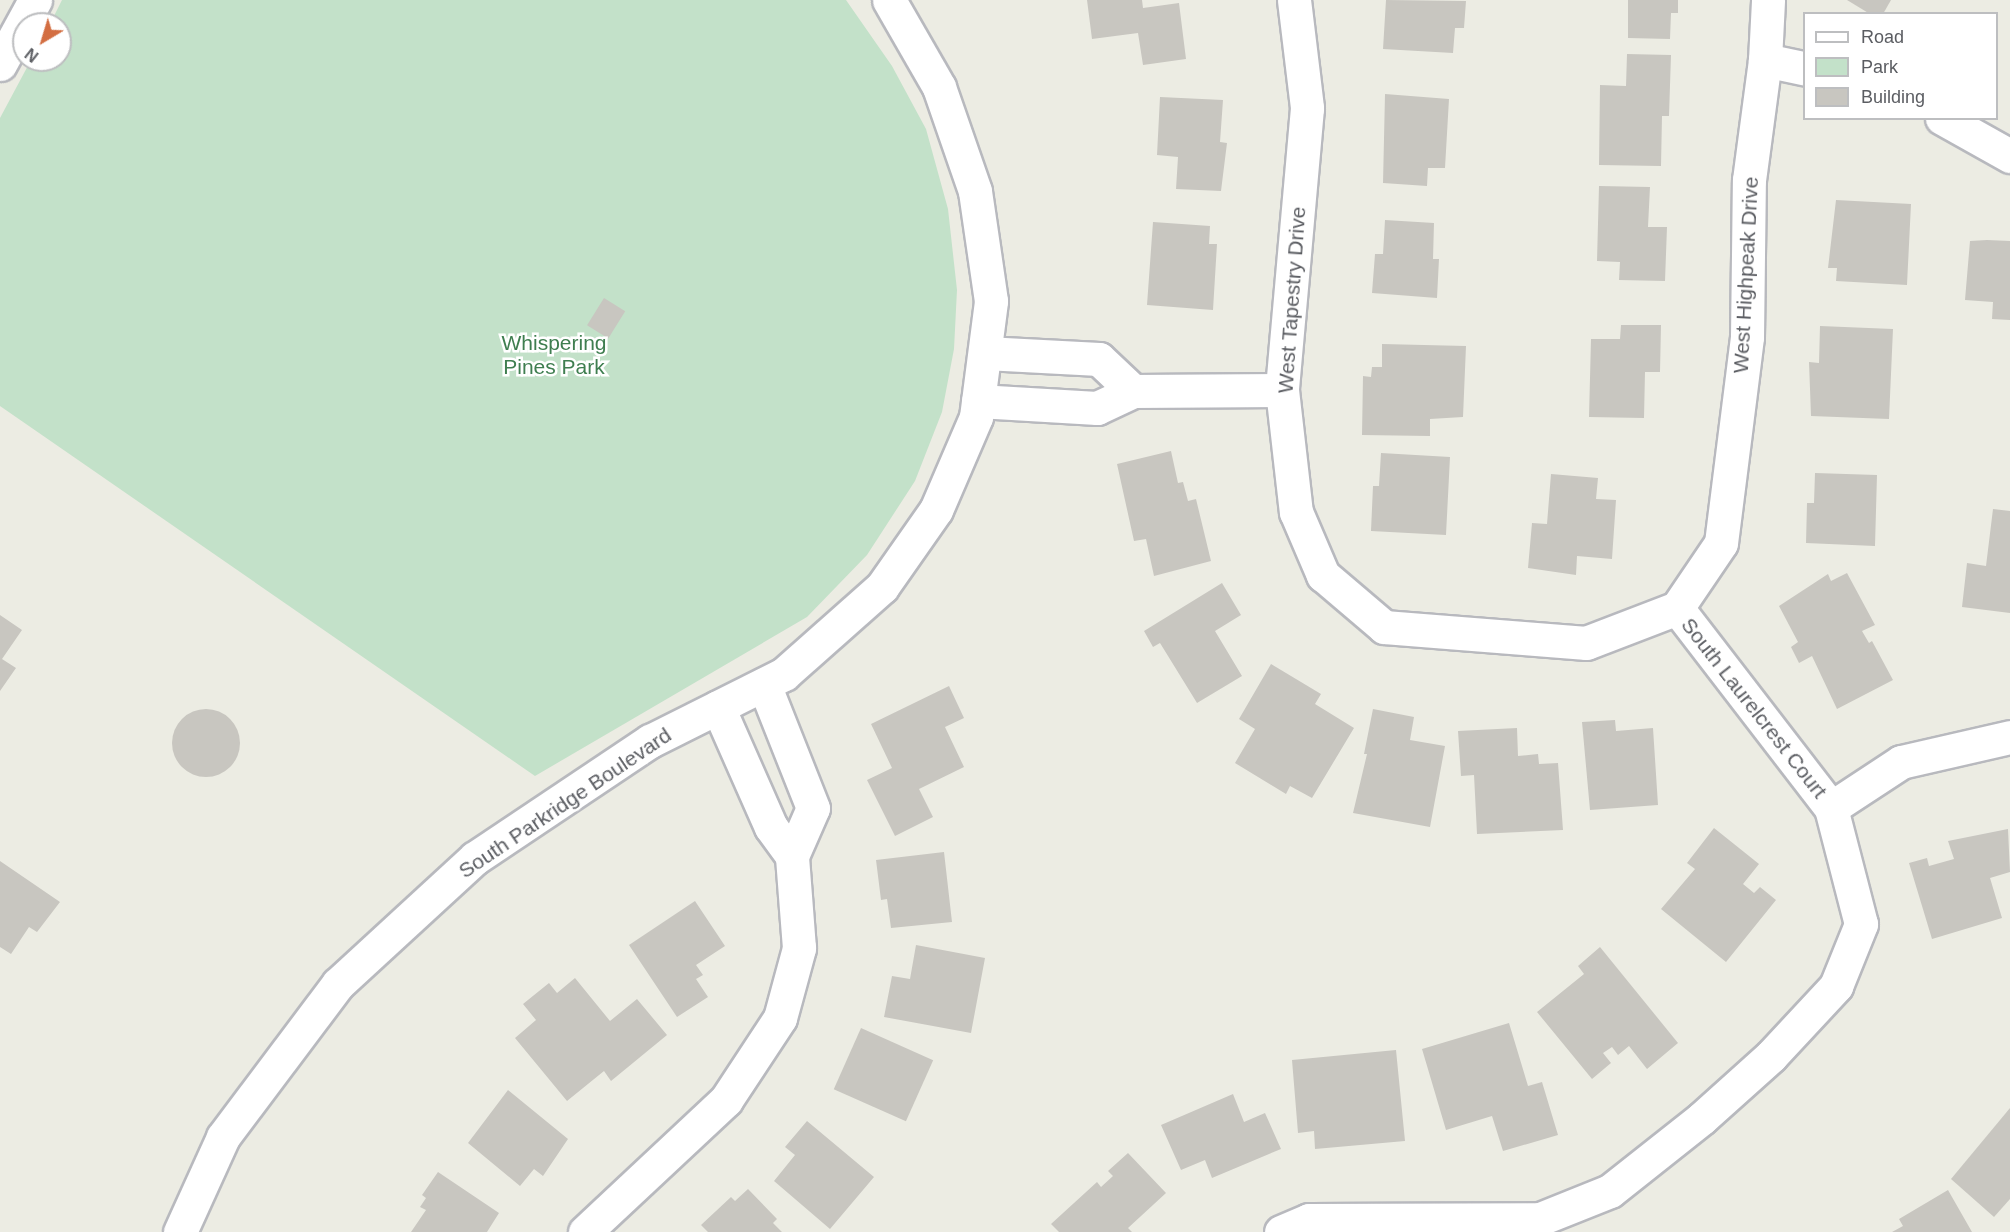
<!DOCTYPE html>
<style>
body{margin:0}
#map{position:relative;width:2010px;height:1232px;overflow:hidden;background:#ecece3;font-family:Arial,sans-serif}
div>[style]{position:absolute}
.green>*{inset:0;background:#c3e1c9}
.building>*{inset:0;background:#c8c6c0;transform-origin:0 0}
.round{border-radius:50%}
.roads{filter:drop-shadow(2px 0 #b8b9be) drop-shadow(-2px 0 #b8b9be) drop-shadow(0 2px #b8b9be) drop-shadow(0 -2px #b8b9be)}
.minor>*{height:33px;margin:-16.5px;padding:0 16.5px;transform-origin:16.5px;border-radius:16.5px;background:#fff}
span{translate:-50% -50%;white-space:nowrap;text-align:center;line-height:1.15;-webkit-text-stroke:5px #fff;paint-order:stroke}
.street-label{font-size:21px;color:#5b5d62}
.park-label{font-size:21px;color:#3f7e50}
.legend{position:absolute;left:1803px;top:12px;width:195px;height:108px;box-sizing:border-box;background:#fff;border:2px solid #bdbec0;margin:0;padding:8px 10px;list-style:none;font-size:18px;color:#5b5d62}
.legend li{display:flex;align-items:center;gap:12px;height:30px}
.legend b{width:30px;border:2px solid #bdbec0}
.north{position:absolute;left:12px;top:12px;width:60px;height:60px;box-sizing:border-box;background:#fff;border:2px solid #bdbec0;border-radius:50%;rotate:218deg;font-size:16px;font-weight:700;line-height:24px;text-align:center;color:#5b5d62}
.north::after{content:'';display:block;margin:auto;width:21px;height:27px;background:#d36e42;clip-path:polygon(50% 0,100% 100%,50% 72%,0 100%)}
</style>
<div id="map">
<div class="green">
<div style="clip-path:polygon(62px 0,846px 0,892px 66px,926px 129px,948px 209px,957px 290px,954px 349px,942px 412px,915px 481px,867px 555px,807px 617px,535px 776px,0 406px,0 118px,31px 60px,60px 60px,60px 24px,50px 24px)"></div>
</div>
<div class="building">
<div style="clip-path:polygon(1087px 0,1142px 0,1143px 8px,1179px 3px,1186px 59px,1143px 65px,1138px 33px,1092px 39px)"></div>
<div style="clip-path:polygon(1386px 0,1466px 1px,1464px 28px,1455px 28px,1453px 53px,1383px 49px)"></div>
<div style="clip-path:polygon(1628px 0,1678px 0,1678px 13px,1671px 13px,1670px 39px,1628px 38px)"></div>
<div style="clip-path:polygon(1847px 0,1891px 0,1883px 14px,1870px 14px)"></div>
<div style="clip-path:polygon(1627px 54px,1671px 55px,1669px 116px,1662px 116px,1661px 166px,1599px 165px,1600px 85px,1626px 86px)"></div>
<div style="clip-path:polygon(1385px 94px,1449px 99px,1445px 168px,1428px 168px,1427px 186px,1383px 183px)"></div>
<div style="clip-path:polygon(1160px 97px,1223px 100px,1220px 142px,1227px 143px,1221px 191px,1176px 189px,1178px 157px,1157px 155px)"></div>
<div style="clip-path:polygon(1599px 186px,1650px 187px,1648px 227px,1667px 227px,1665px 281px,1619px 280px,1620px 262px,1597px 261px)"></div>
<div style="clip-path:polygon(1836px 200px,1911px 204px,1907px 285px,1836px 281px,1837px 268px,1828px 268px)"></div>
<div style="clip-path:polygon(1385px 220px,1434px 223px,1433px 259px,1439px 259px,1437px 298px,1372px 293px,1375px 254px,1383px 254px)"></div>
<div style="clip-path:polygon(1153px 222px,1210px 226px,1209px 244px,1217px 244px,1213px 310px,1147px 305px)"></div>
<div style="clip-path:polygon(1987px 240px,2010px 241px,2010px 320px,1992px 319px,1993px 302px,1965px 300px,1970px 241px)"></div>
<div style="left:604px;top:298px;width:25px;height:32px;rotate:32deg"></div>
<div style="clip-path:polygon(1621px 325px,1661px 325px,1660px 372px,1645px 372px,1644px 418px,1589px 417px,1591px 339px,1620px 339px)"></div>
<div style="clip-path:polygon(1820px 326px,1893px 329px,1889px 419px,1811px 416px,1809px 362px,1819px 363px)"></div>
<div style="clip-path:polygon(1382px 344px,1466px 346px,1463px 417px,1430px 419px,1430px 436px,1362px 435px,1363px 376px,1371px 377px,1372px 367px,1382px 367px)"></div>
<div style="clip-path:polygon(1171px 451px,1178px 483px,1183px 482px,1188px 501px,1196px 499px,1211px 561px,1154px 576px,1146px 539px,1134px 541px,1117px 464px)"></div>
<div style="clip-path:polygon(1381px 453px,1450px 457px,1446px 535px,1371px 531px,1373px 486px,1379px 486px)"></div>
<div style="clip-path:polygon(1815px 473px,1877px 475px,1875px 546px,1806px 543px,1807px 503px,1814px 503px)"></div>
<div style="clip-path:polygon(1551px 474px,1598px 478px,1596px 499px,1616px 500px,1612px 559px,1577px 556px,1576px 575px,1528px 568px,1532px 523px,1547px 524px)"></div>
<div style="clip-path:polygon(1993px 509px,2010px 511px,2010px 613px,1962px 607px,1967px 563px,1986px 566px)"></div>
<div style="clip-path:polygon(1847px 573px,1875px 625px,1862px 631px,1869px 643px,1872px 641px,1893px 680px,1837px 709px,1812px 656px,1799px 663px,1791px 647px,1798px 642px,1779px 606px,1828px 574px,1831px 581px)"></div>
<div style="clip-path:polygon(1222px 583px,1241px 615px,1215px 631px,1242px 676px,1197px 703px,1160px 643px,1153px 647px,1144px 631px)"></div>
<div style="clip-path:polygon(0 615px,22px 630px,2px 659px,16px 668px,0 691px)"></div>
<div style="clip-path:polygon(1271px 664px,1321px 694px,1315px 704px,1354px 728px,1312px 798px,1290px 786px,1286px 794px,1235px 763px,1255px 729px,1239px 719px)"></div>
<div style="clip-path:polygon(949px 686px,964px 718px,945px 727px,964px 767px,919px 789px,933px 817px,895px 836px,867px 780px,892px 768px,871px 724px)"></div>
<div style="clip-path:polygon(1373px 709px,1414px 717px,1410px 740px,1445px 746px,1430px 827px,1353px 813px,1367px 754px,1364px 754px)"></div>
<div class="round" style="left:172px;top:709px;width:68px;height:68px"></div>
<div style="clip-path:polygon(1615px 720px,1616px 731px,1653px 728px,1658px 805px,1590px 810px,1582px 722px)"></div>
<div style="clip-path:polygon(1517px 728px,1518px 756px,1538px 754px,1539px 764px,1558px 763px,1563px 830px,1477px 834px,1474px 775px,1461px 776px,1458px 731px)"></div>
<div style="clip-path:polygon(1714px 828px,1759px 864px,1743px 884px,1754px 893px,1760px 887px,1776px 900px,1726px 962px,1661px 909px,1695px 869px,1687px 863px)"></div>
<div style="clip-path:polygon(2008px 829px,2010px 872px,1990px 878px,2002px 918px,1932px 939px,1909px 863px,1927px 858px,1929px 866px,1954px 859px,1948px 841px)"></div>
<div style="clip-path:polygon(944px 852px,952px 922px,891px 928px,887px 899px,881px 900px,876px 860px)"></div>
<div style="clip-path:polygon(0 861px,60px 902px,37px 932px,29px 927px,11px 954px,0 947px)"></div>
<div style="clip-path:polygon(695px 901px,725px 946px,696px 965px,703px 975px,696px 979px,708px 997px,677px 1017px,629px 945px)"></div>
<div style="clip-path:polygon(916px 945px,985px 958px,971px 1033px,884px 1017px,892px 976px,910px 979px)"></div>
<div style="clip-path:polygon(1600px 947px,1678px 1043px,1647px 1069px,1629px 1046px,1618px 1055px,1612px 1047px,1603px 1053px,1611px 1063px,1592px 1079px,1537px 1012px,1584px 974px,1578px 966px)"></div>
<div style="clip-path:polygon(575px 978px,610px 1021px,637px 999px,667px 1035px,611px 1081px,604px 1071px,567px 1101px,515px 1038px,536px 1020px,523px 1004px,549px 983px,557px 993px)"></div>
<div style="clip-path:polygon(1509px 1023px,1528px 1086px,1542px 1082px,1558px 1135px,1503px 1151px,1492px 1116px,1446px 1130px,1422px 1049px)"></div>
<div style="left:861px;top:1028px;width:79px;height:67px;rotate:24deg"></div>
<div style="clip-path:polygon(1396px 1050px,1405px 1141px,1315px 1149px,1314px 1131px,1298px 1133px,1292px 1060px)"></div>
<div style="clip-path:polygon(508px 1090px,568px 1139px,543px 1176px,534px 1169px,520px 1186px,468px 1143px)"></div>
<div style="clip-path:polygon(1233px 1094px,1244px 1122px,1265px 1113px,1281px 1149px,1212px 1178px,1205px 1160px,1181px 1170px,1161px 1125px)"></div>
<div style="clip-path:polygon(2010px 1108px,2010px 1199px,1994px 1217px,1951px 1179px)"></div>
<div style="clip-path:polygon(807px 1121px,874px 1177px,830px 1229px,774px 1181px,795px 1155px,785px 1147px)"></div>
<div style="clip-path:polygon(1128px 1153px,1166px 1193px,1128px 1228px,1132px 1232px,1059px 1232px,1051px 1224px,1097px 1182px,1101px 1187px,1113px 1176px,1108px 1171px)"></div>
<div style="clip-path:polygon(438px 1172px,499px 1213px,487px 1232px,411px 1232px,426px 1210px,420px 1207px,426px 1198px,422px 1195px)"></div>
<div style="clip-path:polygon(748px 1189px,777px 1219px,773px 1223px,782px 1232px,708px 1232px,701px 1225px,731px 1197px,735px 1201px)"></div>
<div style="clip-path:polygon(1948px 1190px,1972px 1232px,1892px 1232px,1903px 1226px,1899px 1219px)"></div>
</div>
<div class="roads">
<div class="minor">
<div style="left:1294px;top:0;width:109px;rotate:83.1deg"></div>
<div style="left:1307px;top:108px;width:283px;rotate:95.1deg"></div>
<div style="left:1282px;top:390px;width:123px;rotate:83.5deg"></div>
<div style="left:1296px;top:512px;width:69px;rotate:66.8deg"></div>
<div style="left:1323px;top:575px;width:80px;rotate:40.4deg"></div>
<div style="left:1384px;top:627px;width:203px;rotate:4.5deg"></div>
<div style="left:1586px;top:643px;width:97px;rotate:-21deg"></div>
<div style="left:1765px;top:60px;width:40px;rotate:12deg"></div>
<div style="left:0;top:64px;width:73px;rotate:-61.3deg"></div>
<div style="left:1942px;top:118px;width:78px;rotate:29.2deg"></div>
<div style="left:985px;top:353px;width:114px;rotate:3deg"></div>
<div style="left:1099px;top:359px;width:47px;rotate:43.3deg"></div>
<div style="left:978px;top:401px;width:119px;rotate:3.4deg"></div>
<div style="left:1097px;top:408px;width:40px;rotate:-25deg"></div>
<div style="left:1133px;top:391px;width:149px;rotate:-0.4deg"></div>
<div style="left:1677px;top:608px;width:78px;rotate:-55.9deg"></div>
<div style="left:1721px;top:543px;width:208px;rotate:-82.8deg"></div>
<div style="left:1747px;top:337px;width:157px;rotate:-89.3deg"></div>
<div style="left:1749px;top:180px;width:121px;rotate:-82.4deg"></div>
<div style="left:1765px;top:60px;width:60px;rotate:-87.1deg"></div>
<div style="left:718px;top:707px;width:131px;rotate:66.2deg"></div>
<div style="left:771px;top:827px;width:36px;rotate:54deg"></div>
<div style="left:1831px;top:808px;width:84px;rotate:-33.3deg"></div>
<div style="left:1901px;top:762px;width:112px;rotate:-12.9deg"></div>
<div style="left:180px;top:1232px;width:104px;rotate:-65.6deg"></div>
<div style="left:223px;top:1137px;width:191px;rotate:-53.1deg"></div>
<div style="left:338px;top:984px;width:186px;rotate:-42.6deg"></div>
<div style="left:475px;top:858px;width:211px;rotate:-33.8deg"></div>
<div style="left:650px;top:741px;width:150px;rotate:-26.6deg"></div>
<div style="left:784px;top:674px;width:131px;rotate:-41.6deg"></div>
<div style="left:882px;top:587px;width:94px;rotate:-55deg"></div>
<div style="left:936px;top:510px;width:101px;rotate:-66.7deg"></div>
<div style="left:976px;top:417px;width:117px;rotate:-82.6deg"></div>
<div style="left:991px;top:301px;width:111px;rotate:-98.3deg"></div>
<div style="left:975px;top:191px;width:110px;rotate:-109.1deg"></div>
<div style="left:939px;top:87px;width:100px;rotate:-119.9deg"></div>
<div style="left:585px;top:1232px;width:193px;rotate:-43.1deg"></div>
<div style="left:726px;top:1100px;width:98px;rotate:-56.6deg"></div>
<div style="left:780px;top:1018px;width:73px;rotate:-74.8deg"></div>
<div style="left:799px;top:948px;width:92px;rotate:-94.4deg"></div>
<div style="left:792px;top:856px;width:52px;rotate:-66.4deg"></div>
<div style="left:813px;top:808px;width:133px;rotate:-111.6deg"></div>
<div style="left:1281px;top:1232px;width:30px;rotate:-23deg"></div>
<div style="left:1309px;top:1220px;width:231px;rotate:-0.2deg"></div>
<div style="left:1540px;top:1219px;width:75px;rotate:-21.8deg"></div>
<div style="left:1610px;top:1191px;width:117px;rotate:-38.4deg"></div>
<div style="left:1702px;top:1118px;width:93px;rotate:-41.9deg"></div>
<div style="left:1771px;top:1056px;width:96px;rotate:-47.1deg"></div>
<div style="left:1836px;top:986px;width:67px;rotate:-68deg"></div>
<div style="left:1861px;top:924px;width:120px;rotate:-104.5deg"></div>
<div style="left:1831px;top:808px;width:252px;rotate:-127.6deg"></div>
</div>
</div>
<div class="street-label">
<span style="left:1746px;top:275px;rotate:-87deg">West Highpeak Drive</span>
<span style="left:1292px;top:300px;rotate:-86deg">West Tapestry Drive</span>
<span style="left:1754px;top:708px;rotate:52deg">South Laurelcrest Court</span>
<span style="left:565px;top:803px;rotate:-34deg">South Parkridge Boulevard</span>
</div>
<div class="park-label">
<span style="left:554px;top:355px">Whispering<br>Pines Park</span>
</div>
<ul class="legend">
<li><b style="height:8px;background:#fff"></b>Road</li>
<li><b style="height:16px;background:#c3e1c9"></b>Park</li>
<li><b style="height:16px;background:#c8c6c0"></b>Building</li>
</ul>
<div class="north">N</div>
</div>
